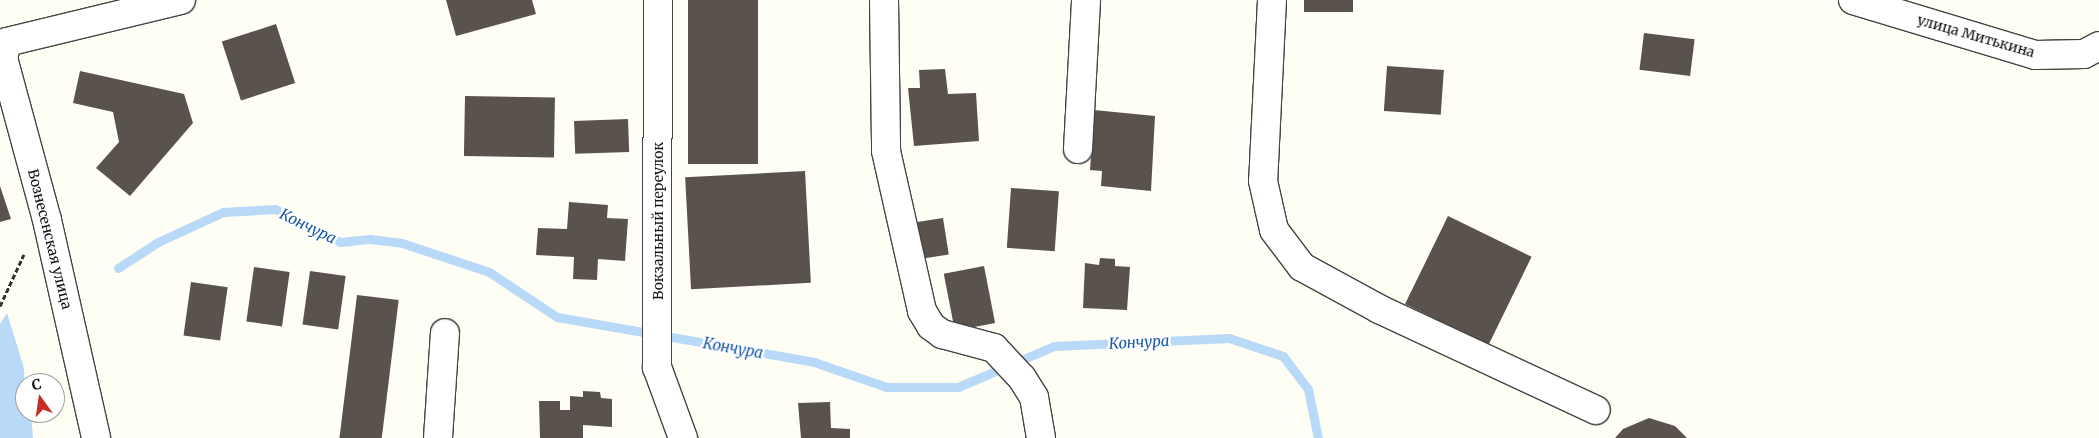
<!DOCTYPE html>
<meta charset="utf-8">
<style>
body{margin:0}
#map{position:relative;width:2099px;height:438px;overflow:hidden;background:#fffef4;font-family:Merriweather,serif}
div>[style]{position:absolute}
.water>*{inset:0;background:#b8d9f7}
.stream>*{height:9px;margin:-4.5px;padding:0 4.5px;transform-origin:4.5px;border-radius:4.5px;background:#b8d9f7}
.building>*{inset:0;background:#5a534d;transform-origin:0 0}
.path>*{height:3px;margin-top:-1.5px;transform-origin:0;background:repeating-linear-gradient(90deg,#333 0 5px,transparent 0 7.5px)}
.roads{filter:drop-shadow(1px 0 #444) drop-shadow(-1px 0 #444) drop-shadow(0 1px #444) drop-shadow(0 -1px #444)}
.minor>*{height:28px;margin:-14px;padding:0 14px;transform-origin:14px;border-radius:14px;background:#fff}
span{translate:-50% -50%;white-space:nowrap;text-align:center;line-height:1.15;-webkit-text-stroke:5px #fff;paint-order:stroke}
.street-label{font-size:14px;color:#111}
.water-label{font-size:15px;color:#1658a7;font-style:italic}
.north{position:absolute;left:15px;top:373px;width:50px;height:50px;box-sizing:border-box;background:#fff;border:1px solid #a0a0a0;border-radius:50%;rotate:346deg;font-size:14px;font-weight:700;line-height:20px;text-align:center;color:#111}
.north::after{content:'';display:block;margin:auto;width:18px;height:22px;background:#c52e25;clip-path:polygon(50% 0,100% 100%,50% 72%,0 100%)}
</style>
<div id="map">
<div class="water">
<div style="clip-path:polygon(7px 313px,24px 368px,25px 413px,31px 413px,33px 438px,0 438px,0 324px)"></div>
</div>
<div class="stream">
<div style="left:118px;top:268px;width:48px;rotate:-33deg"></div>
<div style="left:158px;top:242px;width:72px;rotate:-24.8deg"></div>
<div style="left:223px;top:212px;width:52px;rotate:-3.3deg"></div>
<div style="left:275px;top:209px;width:73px;rotate:26.9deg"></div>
<div style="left:340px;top:242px;width:30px;rotate:-6deg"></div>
<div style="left:370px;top:239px;width:32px;rotate:7deg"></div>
<div style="left:402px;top:243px;width:92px;rotate:18.4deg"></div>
<div style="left:489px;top:272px;width:82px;rotate:33.5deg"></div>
<div style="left:557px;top:317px;width:261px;rotate:9.9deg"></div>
<div style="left:814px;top:362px;width:76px;rotate:19.1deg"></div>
<div style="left:886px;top:387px;width:72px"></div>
<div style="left:958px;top:387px;width:104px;rotate:-23.1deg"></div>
<div style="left:1054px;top:346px;width:175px;rotate:-2.6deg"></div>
<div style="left:1229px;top:338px;width:57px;rotate:18.4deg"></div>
<div style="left:1283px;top:356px;width:41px;rotate:52.9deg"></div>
<div style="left:1308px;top:389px;width:50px;rotate:78.5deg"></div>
</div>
<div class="building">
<div style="clip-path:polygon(446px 0,532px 0,536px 14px,456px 36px)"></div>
<div style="left:688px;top:0;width:70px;height:164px"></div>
<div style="left:1304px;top:0;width:49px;height:12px"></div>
<div style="left:276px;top:24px;width:62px;height:57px;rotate:72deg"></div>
<div style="left:1644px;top:33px;width:51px;height:37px;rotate:7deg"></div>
<div style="left:1387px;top:66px;width:57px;height:45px;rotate:4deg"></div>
<div style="clip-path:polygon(945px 69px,948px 94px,976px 93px,979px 141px,914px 146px,908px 88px,920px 88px,919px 70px)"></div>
<div style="clip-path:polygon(80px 71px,184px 94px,193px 123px,130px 196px,96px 168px,119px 142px,113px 112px,73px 103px)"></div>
<div style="left:465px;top:96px;width:90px;height:60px;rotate:1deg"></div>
<div style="clip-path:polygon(1094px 110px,1155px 116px,1151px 191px,1101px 186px,1102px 171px,1090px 170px)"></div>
<div style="left:628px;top:119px;width:33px;height:54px;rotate:88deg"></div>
<div style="left:805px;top:171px;width:112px;height:120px;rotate:87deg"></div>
<div style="clip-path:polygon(0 186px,11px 219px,0 222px)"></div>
<div style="left:1011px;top:188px;width:48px;height:60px;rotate:4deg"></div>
<div style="clip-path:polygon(569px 202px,608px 205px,607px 218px,628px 219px,625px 261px,598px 259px,597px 280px,573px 279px,574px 257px,536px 255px,538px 228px,567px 229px)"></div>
<div style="left:1448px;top:216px;width:93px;height:98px;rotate:26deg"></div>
<div style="left:943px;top:218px;width:37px;height:26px;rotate:81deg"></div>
<div style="clip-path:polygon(1100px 258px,1115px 259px,1115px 266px,1130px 267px,1127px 310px,1083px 308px,1085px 263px,1099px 265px)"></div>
<div style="left:984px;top:266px;width:58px;height:41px;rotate:79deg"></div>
<div style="left:254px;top:267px;width:36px;height:55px;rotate:8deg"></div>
<div style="left:310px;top:271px;width:36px;height:54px;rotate:8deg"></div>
<div style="left:191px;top:282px;width:37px;height:54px;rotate:8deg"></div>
<div style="left:357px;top:295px;width:42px;height:144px;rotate:7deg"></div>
<div style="clip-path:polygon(583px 391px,600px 392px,601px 398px,612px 399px,612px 427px,583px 425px,583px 438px,540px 438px,539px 401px,560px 401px,560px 410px,570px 410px,570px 396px,583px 397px)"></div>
<div style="clip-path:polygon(830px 402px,831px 428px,850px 429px,850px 438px,801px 438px,798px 403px)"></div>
<div style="clip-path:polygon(1649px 418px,1675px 426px,1687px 438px,1615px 438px,1623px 429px)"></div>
</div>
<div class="path">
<div style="left:0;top:306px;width:57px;rotate:-65.2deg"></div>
</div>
<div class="roads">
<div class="minor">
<div style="left:658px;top:0;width:367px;rotate:90.2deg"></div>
<div style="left:657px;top:367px;width:76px;rotate:69.9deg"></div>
<div style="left:884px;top:0;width:151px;rotate:89.2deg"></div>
<div style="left:886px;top:151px;width:164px;rotate:77.3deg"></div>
<div style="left:922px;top:311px;width:17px;rotate:59deg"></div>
<div style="left:931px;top:326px;width:14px;rotate:36deg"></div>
<div style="left:942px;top:334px;width:54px;rotate:15.1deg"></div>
<div style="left:994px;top:348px;width:41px;rotate:47deg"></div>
<div style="left:1022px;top:378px;width:22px;rotate:58deg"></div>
<div style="left:1034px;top:397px;width:42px;rotate:80.3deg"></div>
<div style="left:1272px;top:0;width:181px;rotate:92.8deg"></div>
<div style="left:1263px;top:181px;width:50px;rotate:77.3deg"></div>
<div style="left:1274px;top:230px;width:46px;rotate:52.9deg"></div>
<div style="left:1302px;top:267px;width:88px;rotate:28.6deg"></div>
<div style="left:1379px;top:309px;width:239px;rotate:25deg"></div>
<div style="left:1853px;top:0;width:190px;rotate:16.8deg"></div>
<div style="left:2035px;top:55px;width:49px;rotate:-1.2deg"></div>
<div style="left:2084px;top:54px;width:17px;rotate:-28deg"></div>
<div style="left:7px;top:42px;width:16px;rotate:104deg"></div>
<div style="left:3px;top:58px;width:168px;rotate:74.8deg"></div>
<div style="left:47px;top:220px;width:223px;rotate:77.3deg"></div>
<div style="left:7px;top:42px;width:179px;rotate:-13.6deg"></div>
<div style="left:1078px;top:149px;width:149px;rotate:-86.9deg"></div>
<div style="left:438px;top:438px;width:105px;rotate:-86.2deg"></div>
</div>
</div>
<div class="street-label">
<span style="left:1976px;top:36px;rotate:16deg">улица Митькина</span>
<span style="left:658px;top:221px;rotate:-90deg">Вокзальный переулок</span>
<span style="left:50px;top:239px;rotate:76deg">Вознесенская улица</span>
</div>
<div class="water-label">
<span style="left:308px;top:226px;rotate:26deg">Кончура</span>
<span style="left:1139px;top:342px;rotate:-3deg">Кончура</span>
<span style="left:733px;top:348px;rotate:10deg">Кончура</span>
</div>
<div class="north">С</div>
</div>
